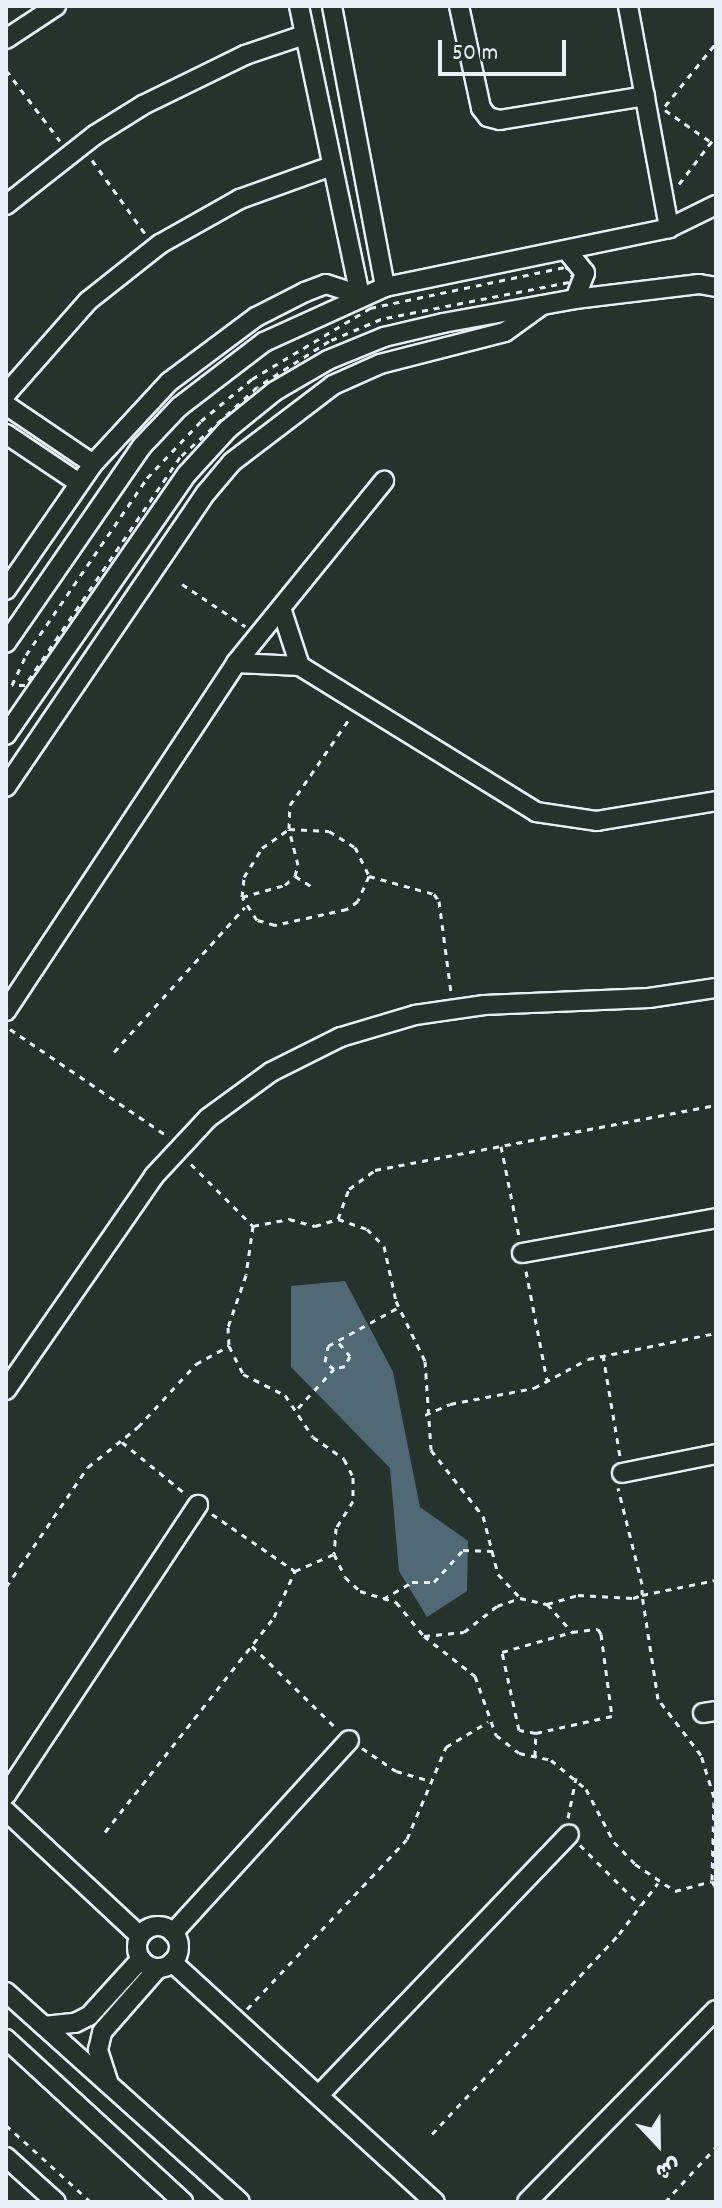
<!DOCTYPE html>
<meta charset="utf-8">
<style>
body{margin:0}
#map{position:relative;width:722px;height:2208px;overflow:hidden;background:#26332d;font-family:Dekko,"Playpen Sans Arabic",sans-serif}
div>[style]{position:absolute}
.water>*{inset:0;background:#516975}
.path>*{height:3px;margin-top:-1.5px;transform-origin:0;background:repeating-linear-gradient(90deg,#e8f1f8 0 6px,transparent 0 12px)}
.roads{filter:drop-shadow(2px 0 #e8f1f8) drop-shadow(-2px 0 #e8f1f8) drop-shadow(0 2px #e8f1f8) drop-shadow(0 -2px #e8f1f8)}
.minor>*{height:18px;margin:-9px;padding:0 9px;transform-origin:9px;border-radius:9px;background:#26332d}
.minor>.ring{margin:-9px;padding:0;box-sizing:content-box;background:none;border:18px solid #26332d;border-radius:50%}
span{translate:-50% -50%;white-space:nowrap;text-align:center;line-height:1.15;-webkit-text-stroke:7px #26332d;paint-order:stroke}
.frame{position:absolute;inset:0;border:8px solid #e8f1f8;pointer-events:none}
.north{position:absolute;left:618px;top:2104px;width:80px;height:80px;-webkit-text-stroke:6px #26332d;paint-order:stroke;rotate:158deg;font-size:22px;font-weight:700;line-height:32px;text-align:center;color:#e8f1f8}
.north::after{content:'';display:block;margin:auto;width:28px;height:36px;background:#e8f1f8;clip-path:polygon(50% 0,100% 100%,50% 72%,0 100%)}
.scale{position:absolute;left:438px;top:40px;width:128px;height:36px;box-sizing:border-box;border:4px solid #e8f1f8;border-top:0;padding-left:10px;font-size:24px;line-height:28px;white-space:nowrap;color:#e8f1f8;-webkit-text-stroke:6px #26332d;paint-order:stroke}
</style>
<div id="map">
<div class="water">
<div style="clip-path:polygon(345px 1281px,393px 1372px,420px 1507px,468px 1541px,467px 1591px,427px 1617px,399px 1571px,390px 1468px,291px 1367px,291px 1286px)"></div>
</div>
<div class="path">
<div style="left:6px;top:70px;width:89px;rotate:52.7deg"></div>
<div style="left:665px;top:106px;width:81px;rotate:-51deg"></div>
<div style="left:665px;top:110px;width:56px;rotate:34.8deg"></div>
<div style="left:92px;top:160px;width:92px;rotate:54.2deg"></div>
<div style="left:679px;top:184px;width:61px;rotate:-52.4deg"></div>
<div style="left:565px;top:267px;width:10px;rotate:24deg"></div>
<div style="left:574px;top:271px;width:12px;rotate:114deg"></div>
<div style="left:569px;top:282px;width:192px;rotate:168.9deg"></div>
<div style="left:381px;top:319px;width:56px;rotate:157.1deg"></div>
<div style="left:329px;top:341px;width:85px;rotate:147.4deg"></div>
<div style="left:257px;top:387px;width:104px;rotate:137.7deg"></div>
<div style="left:180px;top:457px;width:276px;rotate:124.2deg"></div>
<div style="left:25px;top:685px;width:13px;rotate:180deg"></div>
<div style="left:12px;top:685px;width:33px;rotate:-65deg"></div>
<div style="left:26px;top:655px;width:214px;rotate:-55.6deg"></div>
<div style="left:147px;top:478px;width:79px;rotate:-46.5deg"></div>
<div style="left:201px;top:421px;width:66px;rotate:-39.5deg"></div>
<div style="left:252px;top:379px;width:138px;rotate:-31deg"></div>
<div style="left:370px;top:308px;width:199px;rotate:-11.9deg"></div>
<div style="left:182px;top:584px;width:76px;rotate:33.7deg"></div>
<div style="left:289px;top:829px;width:40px;rotate:2.9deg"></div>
<div style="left:329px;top:831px;width:31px;rotate:32deg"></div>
<div style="left:355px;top:847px;width:32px;rotate:64deg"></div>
<div style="left:369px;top:876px;width:27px;rotate:114deg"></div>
<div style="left:358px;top:901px;width:14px;rotate:144deg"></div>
<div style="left:347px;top:909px;width:74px;rotate:167.5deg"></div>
<div style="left:275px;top:925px;width:19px;rotate:-164deg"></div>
<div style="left:257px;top:920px;width:27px;rotate:-123deg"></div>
<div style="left:242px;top:897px;width:20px;rotate:-84deg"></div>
<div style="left:244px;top:877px;width:34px;rotate:-58deg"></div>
<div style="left:262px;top:848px;width:33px;rotate:-35deg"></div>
<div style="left:295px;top:876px;width:22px;rotate:32deg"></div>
<div style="left:369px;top:876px;width:67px;rotate:15.5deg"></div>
<div style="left:434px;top:894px;width:9px;rotate:54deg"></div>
<div style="left:439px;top:901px;width:92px;rotate:82.5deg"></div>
<div style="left:242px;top:897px;width:45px;rotate:-15.6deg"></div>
<div style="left:285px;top:885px;width:13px;rotate:-42deg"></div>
<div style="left:295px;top:876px;width:11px;rotate:-75deg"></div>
<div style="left:298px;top:865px;width:37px;rotate:-104deg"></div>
<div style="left:289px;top:829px;width:24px;rotate:-88deg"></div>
<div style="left:290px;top:805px;width:104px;rotate:-55.5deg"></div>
<div style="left:10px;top:1029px;width:192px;rotate:34.2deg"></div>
<div style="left:114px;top:1052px;width:195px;rotate:-47.9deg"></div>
<div style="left:501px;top:1146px;width:92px;rotate:78.7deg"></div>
<div style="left:191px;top:1164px;width:88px;rotate:45deg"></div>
<div style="left:253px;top:1226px;width:49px;rotate:98.1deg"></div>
<div style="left:246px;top:1275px;width:55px;rotate:109.1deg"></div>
<div style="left:228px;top:1327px;width:19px;rotate:87deg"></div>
<div style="left:229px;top:1346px;width:31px;rotate:63deg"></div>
<div style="left:243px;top:1374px;width:47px;rotate:26.6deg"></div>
<div style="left:285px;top:1395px;width:50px;rotate:56.3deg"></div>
<div style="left:313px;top:1437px;width:38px;rotate:35deg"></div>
<div style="left:344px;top:1459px;width:20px;rotate:63deg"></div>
<div style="left:353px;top:1477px;width:24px;rotate:90deg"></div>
<div style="left:353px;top:1501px;width:32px;rotate:122deg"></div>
<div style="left:336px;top:1528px;width:26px;rotate:94deg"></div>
<div style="left:334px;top:1554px;width:25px;rotate:64deg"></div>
<div style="left:345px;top:1577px;width:21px;rotate:43deg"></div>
<div style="left:360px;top:1591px;width:38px;rotate:17deg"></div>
<div style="left:396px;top:1602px;width:44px;rotate:50.5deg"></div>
<div style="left:424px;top:1636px;width:40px;rotate:-5.7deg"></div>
<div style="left:464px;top:1632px;width:42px;rotate:-38.2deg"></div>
<div style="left:497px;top:1606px;width:24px;rotate:-19deg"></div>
<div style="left:520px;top:1598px;width:28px;rotate:13deg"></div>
<div style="left:547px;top:1604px;width:32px;rotate:-16deg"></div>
<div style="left:578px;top:1595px;width:55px;rotate:3.1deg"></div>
<div style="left:633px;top:1598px;width:9px;rotate:-18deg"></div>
<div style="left:642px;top:1595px;width:11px;rotate:-90deg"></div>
<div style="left:642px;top:1584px;width:99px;rotate:-104deg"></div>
<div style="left:338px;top:1219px;width:32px;rotate:-70deg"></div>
<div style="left:349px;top:1189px;width:32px;rotate:-36deg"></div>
<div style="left:375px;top:1170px;width:347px;rotate:-10.8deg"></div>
<div style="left:253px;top:1226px;width:37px;rotate:-11deg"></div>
<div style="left:289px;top:1219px;width:27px;rotate:15deg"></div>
<div style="left:315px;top:1226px;width:24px;rotate:-17deg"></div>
<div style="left:338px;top:1219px;width:31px;rotate:19deg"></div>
<div style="left:367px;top:1229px;width:24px;rotate:45deg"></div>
<div style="left:384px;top:1246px;width:56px;rotate:77.7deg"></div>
<div style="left:396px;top:1301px;width:67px;rotate:64.2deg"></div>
<div style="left:425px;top:1361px;width:89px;rotate:86.1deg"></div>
<div style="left:431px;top:1450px;width:84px;rotate:51.8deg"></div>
<div style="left:483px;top:1516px;width:60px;rotate:75.5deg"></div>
<div style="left:498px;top:1574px;width:33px;rotate:47deg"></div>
<div style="left:526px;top:1271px;width:111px;rotate:79.1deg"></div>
<div style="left:339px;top:1343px;width:17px;rotate:50deg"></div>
<div style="left:350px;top:1356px;width:11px;rotate:117deg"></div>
<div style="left:345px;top:1366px;width:11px;rotate:165deg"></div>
<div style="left:334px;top:1369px;width:11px;rotate:-142deg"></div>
<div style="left:325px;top:1362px;width:16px;rotate:-79deg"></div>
<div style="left:328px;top:1346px;width:81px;rotate:-28.8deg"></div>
<div style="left:603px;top:1355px;width:103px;rotate:80.5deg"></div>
<div style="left:298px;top:1408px;width:53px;rotate:-47.3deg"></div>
<div style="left:425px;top:1415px;width:27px;rotate:-24deg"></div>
<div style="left:450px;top:1404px;width:86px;rotate:-10.8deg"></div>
<div style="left:534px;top:1388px;width:61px;rotate:-28.2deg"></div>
<div style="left:588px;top:1359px;width:131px;rotate:-11.5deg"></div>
<div style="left:122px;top:1442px;width:84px;rotate:39.2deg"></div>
<div style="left:212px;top:1514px;width:101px;rotate:34.5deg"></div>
<div style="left:6px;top:1587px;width:145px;rotate:-55.7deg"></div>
<div style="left:88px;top:1467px;width:64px;rotate:-38.7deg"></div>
<div style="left:138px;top:1427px;width:86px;rotate:-47.4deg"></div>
<div style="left:196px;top:1364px;width:38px;rotate:-29deg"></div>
<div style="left:383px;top:1599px;width:34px;rotate:-30deg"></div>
<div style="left:412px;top:1582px;width:22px"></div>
<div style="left:434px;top:1582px;width:43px;rotate:-47.8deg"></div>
<div style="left:463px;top:1550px;width:30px;rotate:2deg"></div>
<div style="left:547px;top:1604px;width:38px;rotate:48deg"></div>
<div style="left:572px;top:1632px;width:26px;rotate:-7deg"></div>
<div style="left:598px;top:1629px;width:6px;rotate:59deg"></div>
<div style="left:601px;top:1634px;width:83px;rotate:82.4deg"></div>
<div style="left:612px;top:1716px;width:78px;rotate:167.4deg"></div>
<div style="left:536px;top:1733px;width:17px;rotate:-170deg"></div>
<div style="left:519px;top:1730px;width:80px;rotate:-102.3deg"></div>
<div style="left:502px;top:1652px;width:73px;rotate:-15.9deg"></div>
<div style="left:424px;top:1636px;width:65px;rotate:38.1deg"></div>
<div style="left:475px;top:1676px;width:63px;rotate:70.4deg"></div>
<div style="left:496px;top:1735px;width:29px;rotate:38deg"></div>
<div style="left:519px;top:1753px;width:33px;rotate:12deg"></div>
<div style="left:551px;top:1760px;width:45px;rotate:39.6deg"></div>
<div style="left:586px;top:1789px;width:60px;rotate:62.2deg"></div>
<div style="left:614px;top:1842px;width:30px;rotate:46deg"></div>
<div style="left:635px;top:1864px;width:48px;rotate:34deg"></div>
<div style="left:675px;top:1891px;width:38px;rotate:-15deg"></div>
<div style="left:712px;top:1881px;width:8px;rotate:60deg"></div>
<div style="left:252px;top:1646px;width:119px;rotate:44.3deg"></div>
<div style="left:362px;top:1748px;width:41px;rotate:34.1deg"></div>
<div style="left:396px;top:1771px;width:35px;rotate:16deg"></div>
<div style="left:535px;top:1756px;width:23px;rotate:-88deg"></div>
<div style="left:568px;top:1818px;width:41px;rotate:-78.7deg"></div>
<div style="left:105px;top:1832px;width:273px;rotate:-51.8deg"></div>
<div style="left:274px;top:1617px;width:51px;rotate:-65.5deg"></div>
<div style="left:295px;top:1571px;width:43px;rotate:-23.6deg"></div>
<div style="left:580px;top:1845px;width:85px;rotate:45deg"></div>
<div style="left:712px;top:1880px;width:83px;rotate:-88.6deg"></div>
<div style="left:714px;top:1797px;width:44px;rotate:-107.2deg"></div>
<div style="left:701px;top:1755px;width:71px;rotate:-127.5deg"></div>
<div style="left:658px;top:1699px;width:105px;rotate:-98.7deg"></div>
<div style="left:642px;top:1595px;width:76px;rotate:-11.5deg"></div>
<div style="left:247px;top:2009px;width:233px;rotate:-46.7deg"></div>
<div style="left:407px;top:1839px;width:100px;rotate:-67deg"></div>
<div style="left:446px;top:1747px;width:49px;rotate:-30.8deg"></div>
<div style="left:6px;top:2125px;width:115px;rotate:42.2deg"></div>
<div style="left:432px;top:2134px;width:274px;rotate:-46.9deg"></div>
<div style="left:619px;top:1934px;width:64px;rotate:-52.6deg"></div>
<div style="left:665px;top:2202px;width:75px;rotate:-47.2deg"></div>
</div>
<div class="roads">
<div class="minor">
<div style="left:299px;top:6px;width:295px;rotate:78.1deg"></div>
<div style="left:332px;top:6px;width:286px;rotate:79.3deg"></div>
<div style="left:459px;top:6px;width:104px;rotate:77.8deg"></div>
<div style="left:481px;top:108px;width:11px;rotate:52deg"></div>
<div style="left:488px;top:117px;width:12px;rotate:14deg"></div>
<div style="left:500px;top:120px;width:147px;rotate:-9.4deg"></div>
<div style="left:628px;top:6px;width:226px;rotate:79.5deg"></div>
<div style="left:6px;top:39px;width:60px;rotate:-33.4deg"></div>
<div style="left:6px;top:205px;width:113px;rotate:-38.2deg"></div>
<div style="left:95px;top:135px;width:57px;rotate:-32deg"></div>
<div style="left:143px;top:105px;width:114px;rotate:-26.1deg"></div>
<div style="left:245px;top:55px;width:62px;rotate:-18.7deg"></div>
<div style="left:568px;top:252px;width:27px;rotate:51deg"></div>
<div style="left:585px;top:273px;width:28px;rotate:111deg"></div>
<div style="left:6px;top:394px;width:124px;rotate:-48.6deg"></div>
<div style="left:88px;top:301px;width:92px;rotate:-38.4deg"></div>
<div style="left:160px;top:244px;width:92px;rotate:-29.4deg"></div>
<div style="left:240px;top:199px;width:95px;rotate:-19.8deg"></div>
<div style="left:6px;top:405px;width:105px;rotate:34.1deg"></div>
<div style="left:6px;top:434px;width:88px;rotate:33.9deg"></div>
<div style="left:6px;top:590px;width:153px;rotate:-55.4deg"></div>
<div style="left:93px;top:464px;width:112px;rotate:-47.2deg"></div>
<div style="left:169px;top:382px;width:109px;rotate:-36.8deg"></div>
<div style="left:256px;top:317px;width:55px;rotate:-27deg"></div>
<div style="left:305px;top:292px;width:22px;rotate:-21deg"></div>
<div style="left:326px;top:284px;width:36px;rotate:18deg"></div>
<div style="left:281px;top:608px;width:61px;rotate:71.9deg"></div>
<div style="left:6px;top:643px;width:239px;rotate:-55.4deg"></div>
<div style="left:142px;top:446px;width:54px;rotate:-46.5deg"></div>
<div style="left:179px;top:407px;width:107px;rotate:-37.4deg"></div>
<div style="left:264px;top:342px;width:133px;rotate:-24.4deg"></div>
<div style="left:385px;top:287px;width:290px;rotate:-11.7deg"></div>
<div style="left:669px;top:228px;width:52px;rotate:-26.1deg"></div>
<div style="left:236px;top:663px;width:64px;rotate:2.7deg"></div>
<div style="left:300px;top:666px;width:278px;rotate:31.7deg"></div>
<div style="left:536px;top:812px;width:62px;rotate:8.4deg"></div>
<div style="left:597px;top:821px;width:121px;rotate:-9.5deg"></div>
<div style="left:6px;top:735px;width:318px;rotate:-55.3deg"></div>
<div style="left:187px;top:474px;width:61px;rotate:-47.7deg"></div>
<div style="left:228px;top:429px;width:60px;rotate:-39deg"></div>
<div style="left:275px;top:391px;width:61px;rotate:-30.3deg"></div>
<div style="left:328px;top:360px;width:61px;rotate:-22.3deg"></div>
<div style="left:384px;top:337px;width:61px;rotate:-13.3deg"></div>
<div style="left:443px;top:323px;width:134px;rotate:-10.3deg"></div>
<div style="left:575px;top:299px;width:125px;rotate:-6.9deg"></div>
<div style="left:699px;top:284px;width:17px;rotate:10deg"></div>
<div style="left:6px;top:787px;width:356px;rotate:-55.8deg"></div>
<div style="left:206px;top:493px;width:40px;rotate:-50deg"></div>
<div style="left:232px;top:462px;width:127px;rotate:-37.3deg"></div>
<div style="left:333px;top:385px;width:51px;rotate:-24.1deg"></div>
<div style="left:380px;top:364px;width:129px;rotate:-14.4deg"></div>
<div style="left:505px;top:332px;width:46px;rotate:-36.1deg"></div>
<div style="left:6px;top:1011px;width:417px;rotate:-56.5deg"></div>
<div style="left:236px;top:663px;width:235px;rotate:-50.9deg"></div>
<div style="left:522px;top:1253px;width:197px;rotate:-10.2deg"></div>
<div style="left:6px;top:1390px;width:260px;rotate:-55.3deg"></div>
<div style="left:154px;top:1176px;width:79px;rotate:-47deg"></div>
<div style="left:208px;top:1118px;width:78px;rotate:-36.1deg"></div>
<div style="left:271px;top:1072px;width:78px;rotate:-26.6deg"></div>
<div style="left:341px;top:1037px;width:77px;rotate:-16.6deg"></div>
<div style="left:415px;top:1015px;width:70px;rotate:-8.2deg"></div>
<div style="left:484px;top:1005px;width:165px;rotate:-2.4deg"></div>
<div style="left:649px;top:998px;width:68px;rotate:-8.5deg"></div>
<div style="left:622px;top:1473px;width:96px;rotate:-11.4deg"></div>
<div style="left:703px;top:1713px;width:13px;rotate:-9deg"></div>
<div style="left:6px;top:1795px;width:348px;rotate:-56.5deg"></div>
<div style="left:6px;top:1811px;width:183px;rotate:43deg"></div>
<div class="ring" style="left:137px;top:1926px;width:24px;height:24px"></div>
<div style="left:173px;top:1933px;width:261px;rotate:-47.6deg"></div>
<div style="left:172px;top:1962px;width:356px;rotate:42.4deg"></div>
<div style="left:6px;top:1992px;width:314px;rotate:41.9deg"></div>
<div style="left:44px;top:2026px;width:31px;rotate:-6deg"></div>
<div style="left:75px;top:2023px;width:16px;rotate:-27deg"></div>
<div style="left:89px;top:2016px;width:77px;rotate:-47.6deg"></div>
<div style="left:6px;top:2039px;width:241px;rotate:42.6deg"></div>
<div style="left:108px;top:2081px;width:33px;rotate:-108deg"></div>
<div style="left:98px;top:2050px;width:18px;rotate:-77deg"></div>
<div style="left:102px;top:2032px;width:85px;rotate:-48.8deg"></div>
<div style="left:319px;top:2095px;width:361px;rotate:-46.2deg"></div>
<div style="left:6px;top:2157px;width:67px;rotate:42deg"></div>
<div style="left:527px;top:2202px;width:269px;rotate:-45.5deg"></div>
</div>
</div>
<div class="frame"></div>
<div class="north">ش</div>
<div class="scale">50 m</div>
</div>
